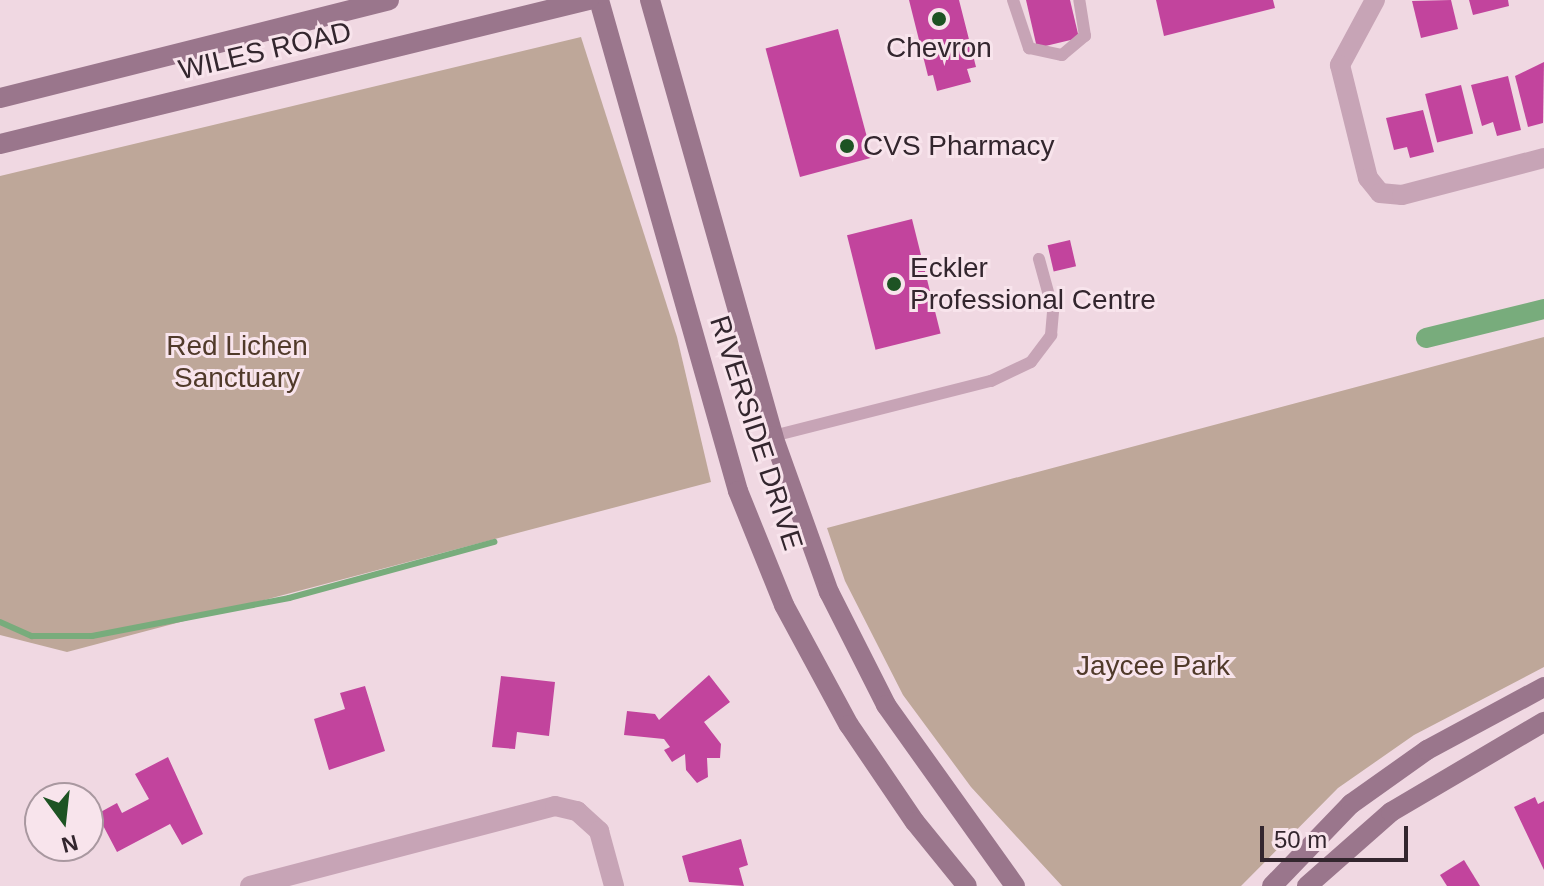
<!DOCTYPE html>
<style>
body{margin:0}
#map{position:relative;width:1544px;height:886px;overflow:hidden;background:#f0d8e2;font-family:Arial,sans-serif}
div>[style]{position:absolute}
.green>*{inset:0;background:#bea799}
.stream>*{height:6px;margin:-3px;padding:0 3px;transform-origin:3px;border-radius:3px;background:#78ac7c}
.canal>*{height:20px;margin:-10px;padding:0 10px;transform-origin:10px;border-radius:10px;background:#78ac7c}
.building>*{inset:0;background:#c2449d;transform-origin:0 0}
.lane>*{height:12px;margin:-6px;padding:0 6px;transform-origin:6px;border-radius:6px;background:#c7a4b6}
.street>*{height:20px;margin:-10px;padding:0 10px;transform-origin:10px;border-radius:10px;background:#c7a4b6}
.secondary>*{height:20px;margin:-10px;padding:0 10px;transform-origin:10px;border-radius:10px;background:#9a768c}
.dots>*{width:22px;height:22px;translate:-50% -50%;box-sizing:border-box;border:4px solid #f8e4ec;border-radius:50%}
span{translate:-50% -50%;white-space:nowrap;text-align:center;line-height:1.15;-webkit-text-stroke:6px #f8e4ec;paint-order:stroke}
.poi-label{font-size:28px;color:#33262e}
.left{translate:0 -50%;text-align:left}
.street-label{font-size:28px;color:#33262e}
.park-label{font-size:28px;color:#503a2a}
.north{position:absolute;left:24px;top:782px;width:80px;height:80px;box-sizing:border-box;background:#f8e4ec;border:2px solid #a998a0;border-radius:50%;rotate:165deg;font-size:22px;font-weight:700;line-height:32px;text-align:center;color:#33262e}
.north::after{content:'';display:block;margin:auto;width:28px;height:36px;background:#1d5323;clip-path:polygon(50% 0,100% 100%,50% 72%,0 100%)}
.scale{position:absolute;left:1260px;top:826px;width:148px;height:36px;box-sizing:border-box;border:4px solid #33262e;border-top:0;padding-left:10px;font-size:24px;line-height:28px;white-space:nowrap;color:#33262e;-webkit-text-stroke:6px #f8e4ec;paint-order:stroke}
</style>
<div id="map">
<div class="green">
<div style="clip-path:polygon(581px 37px,677px 337px,711px 482px,67px 652px,0 635px,0 176px)"></div>
<div style="clip-path:polygon(1544px 337px,1544px 667px,1414px 735px,1338px 788px,1241px 886px,1062px 886px,971px 787px,903px 695px,845px 581px,827px 528px)"></div>
</div>
<div class="stream">
<div style="left:0;top:622px;width:35px;rotate:24deg"></div>
<div style="left:32px;top:636px;width:60px"></div>
<div style="left:92px;top:636px;width:201px;rotate:-10.9deg"></div>
<div style="left:289px;top:598px;width:213px;rotate:-15.3deg"></div>
</div>
<div class="canal">
<div style="left:1426px;top:338px;width:122px;rotate:-13.8deg"></div>
</div>
<div class="building">
<div style="clip-path:polygon(909px 0,959px 0,976px 67px,967px 69px,971px 82px,937px 91px,933px 75px,928px 76px)"></div>
<div style="clip-path:polygon(1026px 0,1070px 0,1079px 38px,1037px 48px)"></div>
<div style="clip-path:polygon(1156px 0,1273px 0,1275px 8px,1164px 36px)"></div>
<div style="clip-path:polygon(1451px 0,1458px 29px,1421px 38px,1412px 1px)"></div>
<div style="clip-path:polygon(1469px 0,1508px 0,1509px 6px,1473px 15px)"></div>
<div style="left:838px;top:29px;width:133px;height:75px;rotate:75deg"></div>
<div style="clip-path:polygon(1544px 62px,1543px 123px,1528px 127px,1515px 76px)"></div>
<div style="clip-path:polygon(1508px 76px,1521px 130px,1497px 136px,1493px 122px,1482px 126px,1471px 85px)"></div>
<div style="left:1461px;top:85px;width:50px;height:37px;rotate:76deg"></div>
<div style="clip-path:polygon(1423px 110px,1434px 152px,1410px 158px,1407px 147px,1394px 150px,1386px 118px)"></div>
<div style="left:912px;top:219px;width:118px;height:67px;rotate:76deg"></div>
<div style="left:1070px;top:240px;width:27px;height:23px;rotate:77deg"></div>
<div style="clip-path:polygon(709px 675px,730px 702px,704px 722px,721px 744px,720px 758px,707px 758px,708px 777px,697px 783px,686px 770px,685px 754px,672px 762px,664px 750px,670px 747px,664px 739px,624px 735px,627px 711px,655px 714px,659px 720px)"></div>
<div style="clip-path:polygon(501px 676px,555px 682px,549px 736px,517px 732px,515px 749px,492px 747px)"></div>
<div style="clip-path:polygon(365px 686px,385px 751px,329px 770px,314px 719px,345px 709px,340px 693px)"></div>
<div style="clip-path:polygon(168px 757px,203px 834px,182px 845px,170px 824px,117px 852px,97px 814px,117px 803px,122px 813px,149px 799px,135px 774px)"></div>
<div style="clip-path:polygon(1535px 797px,1538px 804px,1544px 801px,1544px 870px,1514px 807px)"></div>
<div style="clip-path:polygon(741px 839px,748px 865px,739px 868px,744px 886px,689px 882px,682px 856px)"></div>
<div style="clip-path:polygon(1464px 860px,1480px 886px,1447px 886px,1440px 875px)"></div>
</div>
<div class="lane">
<div style="left:1013px;top:0;width:51px;rotate:71.6deg"></div>
<div style="left:1029px;top:48px;width:34px;rotate:12deg"></div>
<div style="left:1062px;top:55px;width:30px;rotate:-40deg"></div>
<div style="left:1085px;top:36px;width:36px;rotate:-99deg"></div>
<div style="left:773px;top:436px;width:225px;rotate:-14.2deg"></div>
<div style="left:991px;top:381px;width:44px;rotate:-25.4deg"></div>
<div style="left:1031px;top:362px;width:34px;rotate:-53deg"></div>
<div style="left:1051px;top:335px;width:25px;rotate:-85deg"></div>
<div style="left:1053px;top:310px;width:53px;rotate:-105.4deg"></div>
</div>
<div class="street">
<div style="left:1375px;top:0;width:74px;rotate:118.3deg"></div>
<div style="left:1340px;top:65px;width:116px;rotate:76.1deg"></div>
<div style="left:1368px;top:178px;width:19px;rotate:51deg"></div>
<div style="left:1380px;top:193px;width:22px;rotate:5deg"></div>
<div style="left:1402px;top:195px;width:147px;rotate:-14.6deg"></div>
<div style="left:250px;top:886px;width:315px;rotate:-14.7deg"></div>
<div style="left:555px;top:806px;width:23px;rotate:13deg"></div>
<div style="left:577px;top:811px;width:30px;rotate:42deg"></div>
<div style="left:599px;top:831px;width:57px;rotate:74.7deg"></div>
</div>
<div class="secondary">
<div style="left:599px;top:0;width:510px;rotate:74.19deg"></div>
<div style="left:738px;top:491px;width:123px;rotate:68deg"></div>
<div style="left:784px;top:605px;width:136px;rotate:61.6deg"></div>
<div style="left:849px;top:725px;width:117px;rotate:55.8deg"></div>
<div style="left:915px;top:822px;width:82px;rotate:50.9deg"></div>
<div style="left:650px;top:0;width:453px;rotate:74.2deg"></div>
<div style="left:773px;top:436px;width:166px;rotate:70.3deg"></div>
<div style="left:829px;top:592px;width:127px;rotate:63.2deg"></div>
<div style="left:886px;top:705px;width:222px;rotate:54.5deg"></div>
<div style="left:0;top:98px;width:401px;rotate:-14.1deg"></div>
<div style="left:0;top:144px;width:606px;rotate:-13.74deg"></div>
<div style="left:1272px;top:886px;width:114px;rotate:-46.1deg"></div>
<div style="left:1351px;top:804px;width:93px;rotate:-35.4deg"></div>
<div style="left:1427px;top:750px;width:133px;rotate:-28.3deg"></div>
<div style="left:1307px;top:886px;width:112px;rotate:-41.4deg"></div>
<div style="left:1391px;top:812px;width:178px;rotate:-30.5deg"></div>
</div>
<div class="dots">
<div style="left:939px;top:19px;background:#1d5323"></div>
<div style="left:847px;top:146px;background:#1d5323"></div>
<div style="left:894px;top:284px;background:#1d5323"></div>
</div>
<div class="poi-label">
<span style="left:939px;top:48px">Chevron</span>
<span class="left" style="left:863px;top:146px">CVS Pharmacy</span>
<span class="left" style="left:910px;top:284px">Eckler<br>Professional Centre</span>
</div>
<div class="street-label">
<span style="left:265px;top:51px;rotate:-13deg">WILES ROAD</span>
<span style="left:756px;top:433px;rotate:72deg">RIVERSIDE DRIVE</span>
</div>
<div class="park-label">
<span style="left:237px;top:362px">Red Lichen<br>Sanctuary</span>
<span style="left:1153px;top:666px">Jaycee Park</span>
</div>
<div class="north">N</div>
<div class="scale">50 m</div>
</div>
